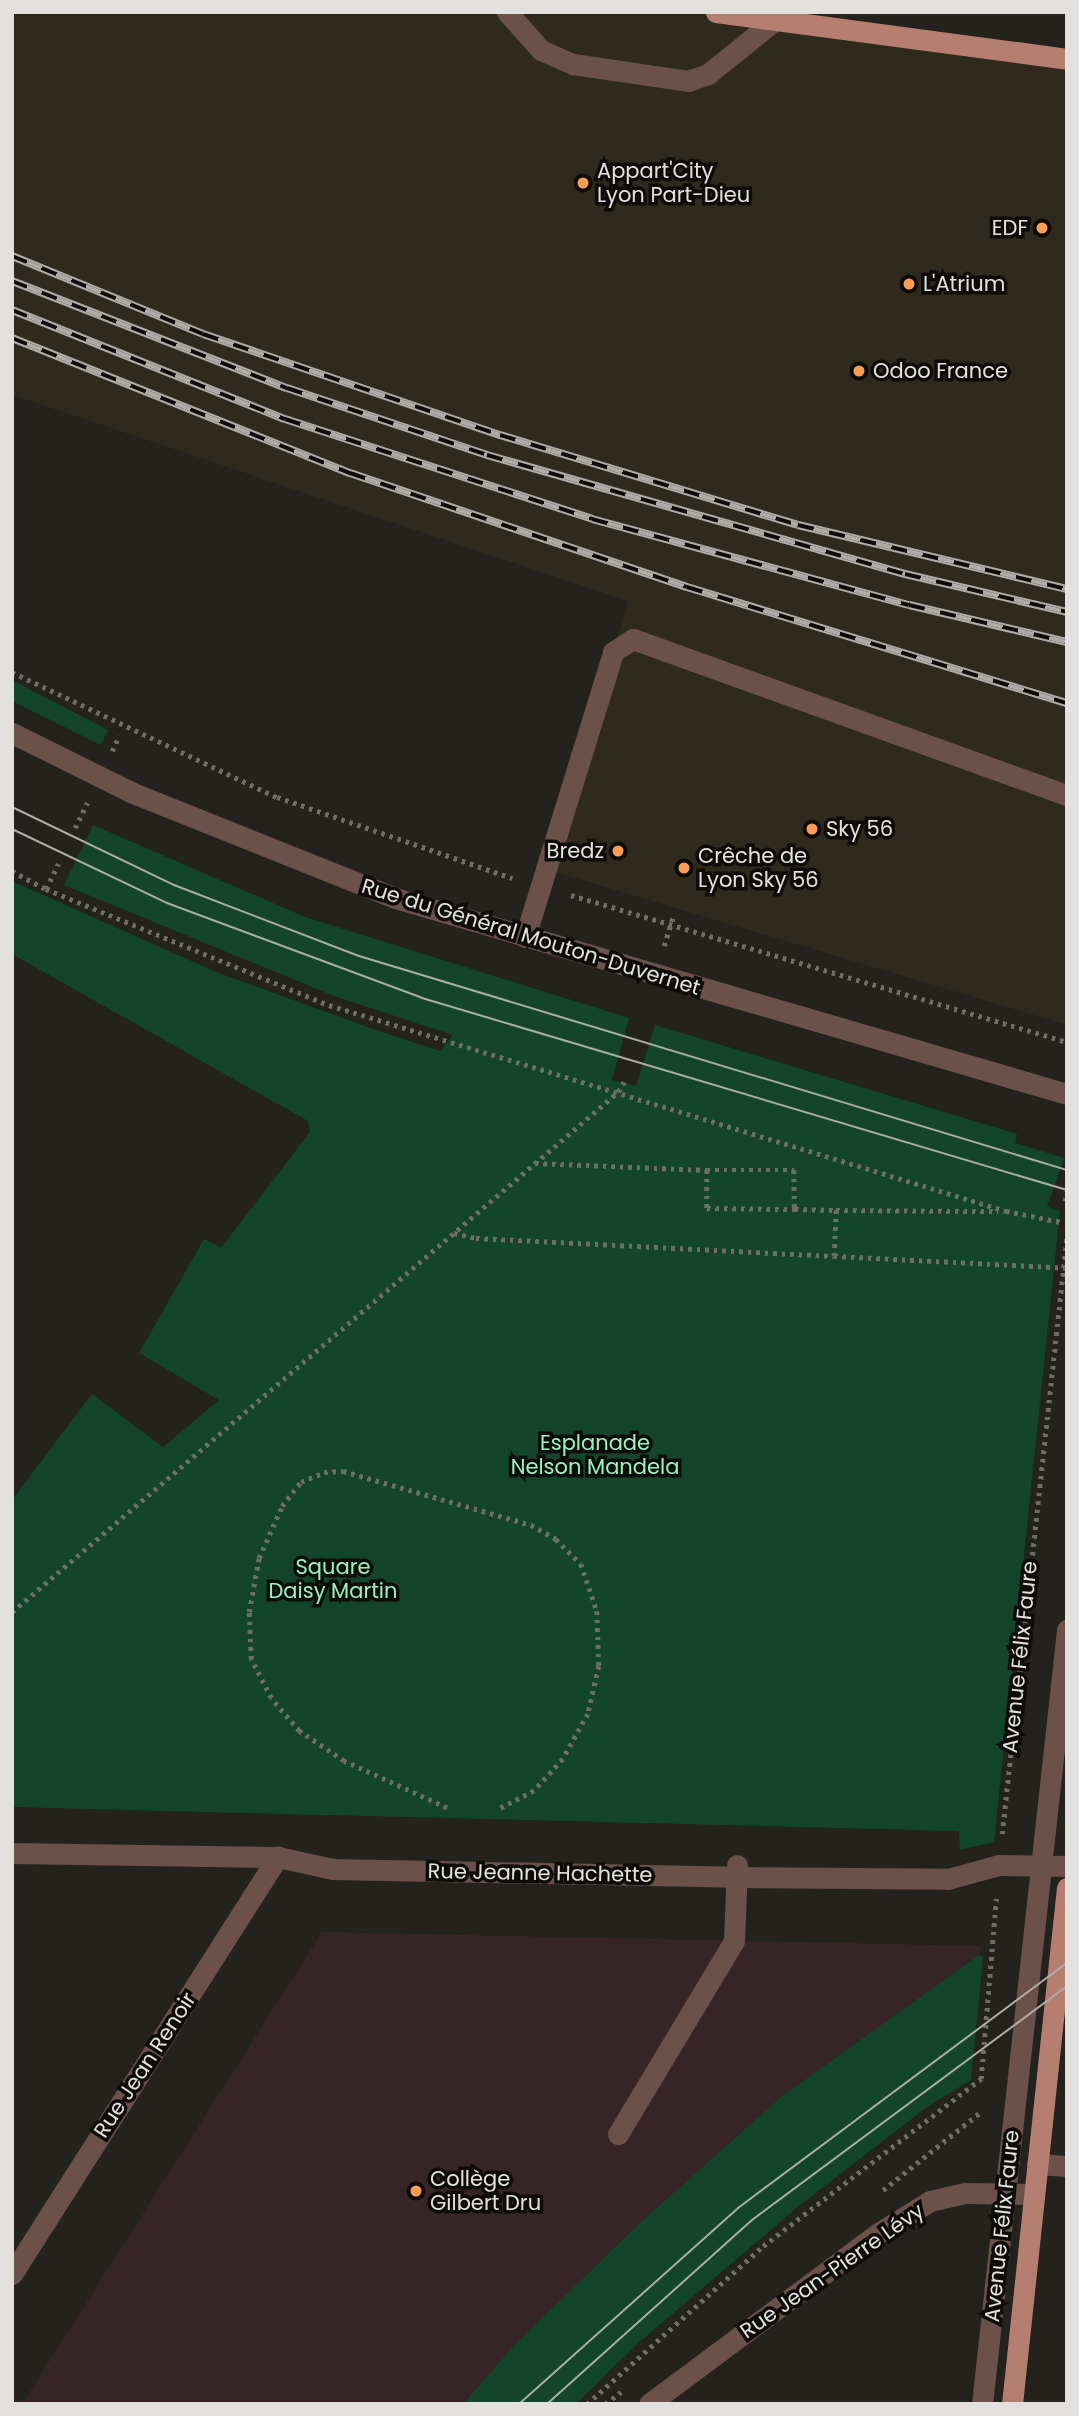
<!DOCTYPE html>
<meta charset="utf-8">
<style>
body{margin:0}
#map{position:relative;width:1079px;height:2416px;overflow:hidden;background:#24221d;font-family:Poppins,sans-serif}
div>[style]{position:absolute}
.built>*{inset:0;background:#2e2a1e}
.education>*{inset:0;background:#372426}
.green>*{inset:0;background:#12452a}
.path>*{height:4.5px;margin-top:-2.25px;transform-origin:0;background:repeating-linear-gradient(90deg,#6e6d68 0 3.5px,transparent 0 8.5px)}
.minor>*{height:21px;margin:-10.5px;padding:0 10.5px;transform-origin:10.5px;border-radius:10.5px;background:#6c514a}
.major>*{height:21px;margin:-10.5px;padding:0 10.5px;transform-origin:10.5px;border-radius:10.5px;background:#b57e70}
.tram>*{height:2px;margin:-1px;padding:0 1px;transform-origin:1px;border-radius:1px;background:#adaca7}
.rail>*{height:8px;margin-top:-4px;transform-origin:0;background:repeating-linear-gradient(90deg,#0d0c09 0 16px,#adaca7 0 32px);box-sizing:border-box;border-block:2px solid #adaca7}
.dots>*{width:19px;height:19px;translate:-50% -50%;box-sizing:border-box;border:4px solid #0d0c09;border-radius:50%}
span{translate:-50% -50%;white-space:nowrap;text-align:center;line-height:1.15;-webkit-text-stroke:7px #0d0c09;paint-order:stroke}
.poi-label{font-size:21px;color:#e2e1dd}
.left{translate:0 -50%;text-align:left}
.right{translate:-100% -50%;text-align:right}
.street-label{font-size:21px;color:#e2e1dd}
.park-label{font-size:21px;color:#99f3bc}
.frame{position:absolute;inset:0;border:14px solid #e2e1dd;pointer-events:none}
</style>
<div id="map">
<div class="built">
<div style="clip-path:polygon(12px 12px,793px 12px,1067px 55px,1067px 1025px,552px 871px,628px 601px,12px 395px)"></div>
</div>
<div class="education">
<div style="clip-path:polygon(322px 1932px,703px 1940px,980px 1946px,979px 1955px,782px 2096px,643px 2220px,515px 2344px,463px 2404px,22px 2404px)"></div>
</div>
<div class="green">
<div style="clip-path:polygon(12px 680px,108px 730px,101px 745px,12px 701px)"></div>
<div style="clip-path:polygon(93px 825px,305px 917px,629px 1018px,612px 1080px,636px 1086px,655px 1025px,1017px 1134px,1015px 1143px,1064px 1158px,1047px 1206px,1060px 1211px,994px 1842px,960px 1850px,959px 1831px,12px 1807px,12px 1500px,92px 1394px,163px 1447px,219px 1400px,139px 1353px,204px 1239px,221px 1248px,310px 1132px,308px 1121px,12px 954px,12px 881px,216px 972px,373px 1029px,440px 1051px,453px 1035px,334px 996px,64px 885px)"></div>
<div style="clip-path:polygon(979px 1955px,983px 1957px,971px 2080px,927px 2107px,800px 2205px,636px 2345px,576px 2404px,463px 2404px,515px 2344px,643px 2220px,782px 2096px)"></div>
</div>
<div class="path">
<div style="left:12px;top:672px;width:293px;rotate:25.3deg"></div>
<div style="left:277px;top:797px;width:249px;rotate:19deg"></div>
<div style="left:112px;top:751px;width:17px;rotate:-65deg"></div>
<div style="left:75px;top:828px;width:28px;rotate:-64deg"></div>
<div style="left:12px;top:871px;width:38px;rotate:28deg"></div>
<div style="left:46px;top:889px;width:28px;rotate:-64deg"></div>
<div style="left:46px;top:889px;width:306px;rotate:22.3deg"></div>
<div style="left:329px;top:1005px;width:708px;rotate:16.92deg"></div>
<div style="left:1006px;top:1211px;width:56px;rotate:11.3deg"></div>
<div style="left:571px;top:895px;width:517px;rotate:16.51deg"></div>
<div style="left:664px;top:946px;width:31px;rotate:-73deg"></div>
<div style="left:535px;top:1163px;width:172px;rotate:2.3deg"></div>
<div style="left:707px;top:1170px;width:38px;rotate:90deg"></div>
<div style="left:707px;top:1208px;width:88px;rotate:0.7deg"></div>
<div style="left:707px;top:1170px;width:87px"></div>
<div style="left:794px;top:1170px;width:39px;rotate:89deg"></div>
<div style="left:795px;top:1209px;width:41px;rotate:1.4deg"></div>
<div style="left:1065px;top:1201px;width:10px;rotate:-79deg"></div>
<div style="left:454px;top:1233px;width:23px;rotate:13deg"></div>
<div style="left:476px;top:1238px;width:358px;rotate:2.9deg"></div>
<div style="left:834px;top:1256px;width:46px;rotate:-87.5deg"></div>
<div style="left:836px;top:1210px;width:162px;rotate:0.4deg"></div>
<div style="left:834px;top:1256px;width:233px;rotate:2.9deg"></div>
<div style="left:12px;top:1612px;width:799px;rotate:-40.63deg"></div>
<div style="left:618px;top:1092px;width:12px;rotate:-59deg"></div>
<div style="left:447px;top:1808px;width:113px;rotate:-155.5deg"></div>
<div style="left:344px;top:1761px;width:54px;rotate:-146.3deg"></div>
<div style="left:299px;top:1731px;width:43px;rotate:-130.3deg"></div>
<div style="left:271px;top:1698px;width:44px;rotate:-117.1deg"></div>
<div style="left:251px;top:1659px;width:47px;rotate:-92.4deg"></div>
<div style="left:249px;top:1612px;width:55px;rotate:-79.5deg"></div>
<div style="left:259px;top:1558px;width:57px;rotate:-66.1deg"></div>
<div style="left:282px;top:1506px;width:31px;rotate:-52deg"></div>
<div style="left:301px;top:1482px;width:25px;rotate:-23deg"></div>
<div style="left:324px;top:1472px;width:19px;rotate:-3deg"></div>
<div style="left:343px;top:1471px;width:196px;rotate:16deg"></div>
<div style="left:531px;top:1525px;width:29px;rotate:29deg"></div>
<div style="left:556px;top:1539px;width:35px;rotate:45deg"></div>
<div style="left:581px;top:1564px;width:50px;rotate:71.2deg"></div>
<div style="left:597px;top:1611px;width:55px;rotate:87.9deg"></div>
<div style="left:599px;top:1666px;width:49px;rotate:102.9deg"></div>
<div style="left:588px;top:1714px;width:51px;rotate:119.1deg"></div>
<div style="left:563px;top:1759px;width:43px;rotate:132.2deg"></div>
<div style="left:534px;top:1791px;width:39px;rotate:153deg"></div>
<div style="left:1002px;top:1834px;width:603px;rotate:-83.81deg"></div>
<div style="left:981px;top:2079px;width:181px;rotate:-85.2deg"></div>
<div style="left:883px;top:2190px;width:127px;rotate:-38.6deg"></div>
<div style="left:587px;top:2404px;width:237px;rotate:-41.9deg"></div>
<div style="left:763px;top:2246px;width:277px;rotate:-37.5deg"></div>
<div style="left:605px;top:2404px;width:20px;rotate:-37deg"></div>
</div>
<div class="minor">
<div style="left:507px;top:12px;width:51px;rotate:48.2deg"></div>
<div style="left:541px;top:50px;width:35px;rotate:24deg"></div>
<div style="left:573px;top:64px;width:116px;rotate:8.4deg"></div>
<div style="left:688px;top:81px;width:21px;rotate:-19deg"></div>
<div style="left:708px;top:74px;width:86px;rotate:-38.9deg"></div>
<div style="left:12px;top:733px;width:135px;rotate:26.4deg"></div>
<div style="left:133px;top:793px;width:282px;rotate:21.8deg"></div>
<div style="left:395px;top:898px;width:700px;rotate:16.26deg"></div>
<div style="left:525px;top:937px;width:298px;rotate:-72.8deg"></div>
<div style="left:613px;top:652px;width:24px;rotate:-33deg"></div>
<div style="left:633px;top:639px;width:461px;rotate:19.8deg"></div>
<div style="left:12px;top:1853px;width:266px;rotate:0.9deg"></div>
<div style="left:278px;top:1857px;width:56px;rotate:12.3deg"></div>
<div style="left:333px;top:1869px;width:403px;rotate:1.1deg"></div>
<div style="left:736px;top:1877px;width:212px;rotate:0.5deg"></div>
<div style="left:948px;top:1879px;width:53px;rotate:-15.4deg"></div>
<div style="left:999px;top:1865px;width:68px;rotate:0.8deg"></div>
<div style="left:618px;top:2134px;width:225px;rotate:-59deg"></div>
<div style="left:734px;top:1941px;width:76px;rotate:-87.7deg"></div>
<div style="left:1037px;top:2164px;width:30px;rotate:4deg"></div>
<div style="left:12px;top:2274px;width:495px;rotate:-57.5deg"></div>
<div style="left:649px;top:2404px;width:284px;rotate:-36.7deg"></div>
<div style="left:877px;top:2234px;width:62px;rotate:-31.9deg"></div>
<div style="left:930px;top:2201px;width:37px;rotate:-13deg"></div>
<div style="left:966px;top:2193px;width:68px;rotate:0.8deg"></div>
<div style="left:982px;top:2404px;width:779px;rotate:-83.73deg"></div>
</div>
<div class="major">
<div style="left:716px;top:12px;width:354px;rotate:7.6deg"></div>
<div style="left:1012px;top:2404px;width:519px;rotate:-83.92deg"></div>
</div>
<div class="tram">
<div style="left:12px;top:807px;width:180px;rotate:25.7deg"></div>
<div style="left:174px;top:885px;width:198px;rotate:21deg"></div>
<div style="left:359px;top:956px;width:740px;rotate:16.82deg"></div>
<div style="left:12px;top:829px;width:172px;rotate:25.5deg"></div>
<div style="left:167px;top:903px;width:272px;rotate:20.4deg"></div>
<div style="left:422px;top:998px;width:673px;rotate:16.58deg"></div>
<div style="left:519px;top:2404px;width:294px;rotate:-41.8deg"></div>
<div style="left:738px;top:2208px;width:410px;rotate:-36.7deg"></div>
<div style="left:547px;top:2404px;width:275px;rotate:-41.9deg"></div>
<div style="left:752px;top:2220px;width:392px;rotate:-36.6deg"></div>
</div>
<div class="rail">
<div style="left:12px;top:256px;width:206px;rotate:22.2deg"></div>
<div style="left:203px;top:334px;width:314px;rotate:18.8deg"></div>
<div style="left:500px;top:435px;width:311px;rotate:16.8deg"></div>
<div style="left:798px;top:525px;width:277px;rotate:13.4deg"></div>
<div style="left:12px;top:281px;width:295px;rotate:21.3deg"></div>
<div style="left:287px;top:388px;width:211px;rotate:18.5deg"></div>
<div style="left:487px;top:455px;width:435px;rotate:15.9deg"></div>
<div style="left:905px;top:574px;width:166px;rotate:13.2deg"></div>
<div style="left:12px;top:310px;width:294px;rotate:21.8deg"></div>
<div style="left:285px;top:419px;width:323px;rotate:18deg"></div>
<div style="left:592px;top:519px;width:328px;rotate:15.2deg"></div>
<div style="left:909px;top:605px;width:162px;rotate:13.2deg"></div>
<div style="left:12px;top:338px;width:364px;rotate:21.8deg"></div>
<div style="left:350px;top:473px;width:356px;rotate:18.7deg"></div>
<div style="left:687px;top:587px;width:397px;rotate:17deg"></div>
</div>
<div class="dots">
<div style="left:583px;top:183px;background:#fd9d55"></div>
<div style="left:1042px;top:228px;background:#fd9d55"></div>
<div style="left:909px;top:284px;background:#fd9d55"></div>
<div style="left:859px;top:371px;background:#fd9d55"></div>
<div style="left:812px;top:829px;background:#fd9d55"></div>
<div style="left:618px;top:851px;background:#fd9d55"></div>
<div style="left:684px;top:868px;background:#fd9d55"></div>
<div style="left:416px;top:2191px;background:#fd9d55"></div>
</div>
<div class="poi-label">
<span class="left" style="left:597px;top:183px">Appart'City<br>Lyon Part-Dieu</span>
<span class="right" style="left:1028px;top:228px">EDF</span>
<span class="left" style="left:923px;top:284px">L'Atrium</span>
<span class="left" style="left:873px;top:371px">Odoo France</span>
<span class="left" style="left:826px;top:829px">Sky 56</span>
<span class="right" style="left:604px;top:851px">Bredz</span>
<span class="left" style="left:698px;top:868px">Crêche de<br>Lyon Sky 56</span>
<span class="left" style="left:430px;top:2191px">Collège<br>Gilbert Dru</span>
</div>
<div class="street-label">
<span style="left:531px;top:937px;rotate:17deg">Rue du Général Mouton-Duvernet</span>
<span style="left:1020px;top:1657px;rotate:-84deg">Avenue Félix Faure</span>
<span style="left:540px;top:1873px;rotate:1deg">Rue Jeanne Hachette</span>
<span style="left:145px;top:2065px;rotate:-57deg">Rue Jean Renoir</span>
<span style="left:1002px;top:2226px;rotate:-84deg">Avenue Félix Faure</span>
<span style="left:832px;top:2271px;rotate:-35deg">Rue Jean-Pierre Lévy</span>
</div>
<div class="park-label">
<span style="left:595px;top:1455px">Esplanade<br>Nelson Mandela</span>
<span style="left:333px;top:1579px">Square<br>Daisy Martin</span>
</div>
<div class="frame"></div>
</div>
